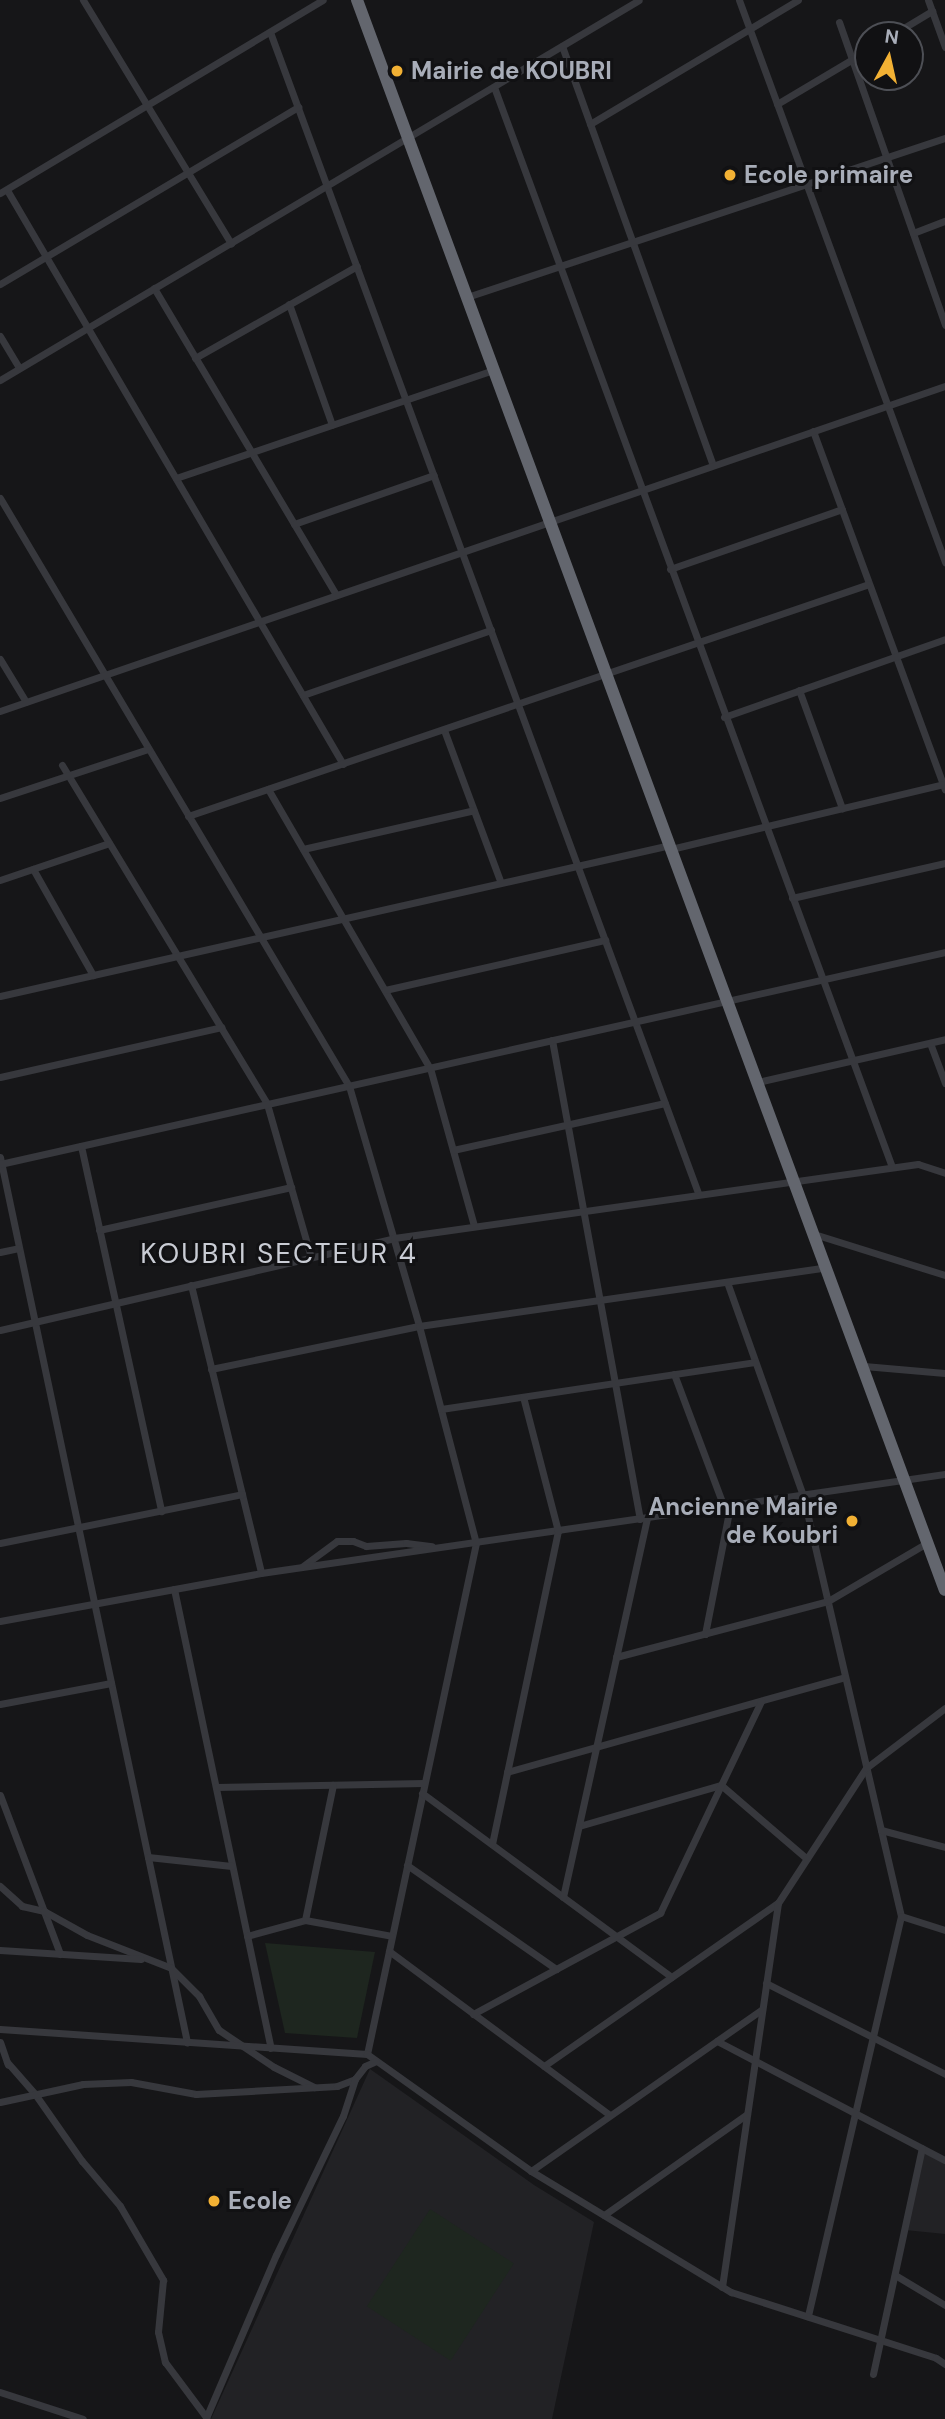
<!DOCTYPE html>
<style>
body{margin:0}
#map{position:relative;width:945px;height:2419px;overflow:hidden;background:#161618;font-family:"DM Sans",sans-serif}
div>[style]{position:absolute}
.built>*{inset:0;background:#222225}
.green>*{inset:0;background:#1e261f;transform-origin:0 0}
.street>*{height:7px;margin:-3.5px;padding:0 3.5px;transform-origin:3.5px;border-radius:3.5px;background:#37383d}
.highway>*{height:12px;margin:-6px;padding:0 6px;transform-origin:6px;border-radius:6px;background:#63666e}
.dots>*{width:19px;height:19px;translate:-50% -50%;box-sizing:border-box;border:4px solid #111113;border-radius:50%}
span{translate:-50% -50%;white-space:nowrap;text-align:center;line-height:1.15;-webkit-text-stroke:6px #111113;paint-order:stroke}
.poi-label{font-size:24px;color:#a8adb8;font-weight:700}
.left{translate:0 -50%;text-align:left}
.right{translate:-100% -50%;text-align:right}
.quarter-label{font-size:28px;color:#c9ccd4;letter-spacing:2px}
.north{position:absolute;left:854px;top:21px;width:70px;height:70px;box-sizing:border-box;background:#111113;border:2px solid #4d4f55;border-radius:50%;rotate:8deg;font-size:19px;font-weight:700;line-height:28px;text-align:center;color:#a8adb8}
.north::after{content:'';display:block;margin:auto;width:24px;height:32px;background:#f2b134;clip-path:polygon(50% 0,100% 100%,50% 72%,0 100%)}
</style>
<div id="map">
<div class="built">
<div style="clip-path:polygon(370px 2069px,534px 2185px,594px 2222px,552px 2419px,211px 2419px)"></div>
<div style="clip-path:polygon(922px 2148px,945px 2160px,945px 2234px,905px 2230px)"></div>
</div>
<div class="green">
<div style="clip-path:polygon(265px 1943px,375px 1952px,357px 2038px,285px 2033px)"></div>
<div style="left:430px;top:2209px;width:100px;height:116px;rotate:33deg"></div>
</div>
<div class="street">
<div style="left:83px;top:0;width:285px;rotate:58.7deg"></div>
<div style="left:739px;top:0;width:599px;rotate:69.87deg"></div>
<div style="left:928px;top:0;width:50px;rotate:70.1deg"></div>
<div style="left:839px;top:22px;width:321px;rotate:70.7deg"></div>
<div style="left:270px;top:32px;width:1237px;rotate:69.76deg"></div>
<div style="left:892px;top:35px;width:47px;rotate:-31deg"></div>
<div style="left:562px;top:46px;width:445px;rotate:70.2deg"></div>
<div style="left:494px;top:87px;width:1151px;rotate:69.77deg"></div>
<div style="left:777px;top:104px;width:106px;rotate:-30.7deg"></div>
<div style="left:590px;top:124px;width:242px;rotate:-30.8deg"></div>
<div style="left:7px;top:190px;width:665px;rotate:59.66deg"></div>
<div style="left:0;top:193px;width:376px;rotate:-30.9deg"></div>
<div style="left:913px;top:233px;width:34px;rotate:-21deg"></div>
<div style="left:0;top:284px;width:347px;rotate:-30.7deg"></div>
<div style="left:154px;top:288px;width:357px;rotate:59.3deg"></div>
<div style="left:467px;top:297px;width:504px;rotate:-18.4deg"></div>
<div style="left:289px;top:304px;width:128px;rotate:70.4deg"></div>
<div style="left:0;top:336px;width:37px;rotate:59deg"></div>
<div style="left:195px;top:358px;width:186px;rotate:-29.6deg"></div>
<div style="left:0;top:380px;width:743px;rotate:-30.74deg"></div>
<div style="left:813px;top:431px;width:382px;rotate:69.8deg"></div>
<div style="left:176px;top:478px;width:336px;rotate:-18.8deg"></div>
<div style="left:0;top:498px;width:684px;rotate:59.31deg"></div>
<div style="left:349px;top:1086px;width:250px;rotate:73.7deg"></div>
<div style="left:419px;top:1326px;width:224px;rotate:75.3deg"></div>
<div style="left:476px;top:1543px;width:522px;rotate:102.04deg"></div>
<div style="left:294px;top:524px;width:148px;rotate:-19.3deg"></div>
<div style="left:670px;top:569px;width:182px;rotate:-19.2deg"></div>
<div style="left:0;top:659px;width:50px;rotate:58.8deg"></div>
<div style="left:799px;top:690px;width:126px;rotate:70deg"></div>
<div style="left:303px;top:695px;width:199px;rotate:-19.1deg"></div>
<div style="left:0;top:711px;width:999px;rotate:-18.98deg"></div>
<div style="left:724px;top:717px;width:234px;rotate:-19.4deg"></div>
<div style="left:444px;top:730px;width:163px;rotate:69.6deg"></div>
<div style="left:62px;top:765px;width:396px;rotate:58.8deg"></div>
<div style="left:267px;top:1104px;width:159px;rotate:74deg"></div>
<div style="left:268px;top:789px;width:323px;rotate:59.9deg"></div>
<div style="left:430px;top:1068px;width:164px;rotate:74.4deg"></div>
<div style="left:0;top:798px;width:156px;rotate:-18.3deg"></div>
<div style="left:188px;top:816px;width:719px;rotate:-18.81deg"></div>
<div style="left:303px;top:849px;width:175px;rotate:-12.8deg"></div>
<div style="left:671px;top:849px;width:280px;rotate:-13.4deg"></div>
<div style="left:33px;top:869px;width:122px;rotate:60.5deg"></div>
<div style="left:0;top:880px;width:115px;rotate:-18.7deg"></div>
<div style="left:792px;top:898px;width:157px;rotate:-12.9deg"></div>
<div style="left:385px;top:990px;width:226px;rotate:-12.8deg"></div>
<div style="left:0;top:996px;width:687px;rotate:-12.7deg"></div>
<div style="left:552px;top:1040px;width:487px;rotate:79.6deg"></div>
<div style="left:930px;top:1043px;width:43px;rotate:69.4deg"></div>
<div style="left:0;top:1077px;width:227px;rotate:-12.7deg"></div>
<div style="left:758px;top:1082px;width:192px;rotate:-12.9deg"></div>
<div style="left:81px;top:1146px;width:374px;rotate:77.6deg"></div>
<div style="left:453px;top:1150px;width:217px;rotate:-12.5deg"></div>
<div style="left:0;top:1157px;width:905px;rotate:78.07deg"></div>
<div style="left:0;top:1164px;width:968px;rotate:-12.64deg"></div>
<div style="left:99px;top:1230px;width:197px;rotate:-12.6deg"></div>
<div style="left:814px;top:1234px;width:137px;rotate:17.4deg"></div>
<div style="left:0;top:1252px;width:19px;rotate:-12deg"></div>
<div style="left:727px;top:1282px;width:226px;rotate:70.4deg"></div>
<div style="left:803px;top:1495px;width:432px;rotate:76.9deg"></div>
<div style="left:901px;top:1916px;width:411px;rotate:103.1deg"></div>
<div style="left:191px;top:1285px;width:296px;rotate:76.3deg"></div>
<div style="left:0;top:1330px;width:405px;rotate:-13.1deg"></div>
<div style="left:394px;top:1238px;width:529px;rotate:-8.04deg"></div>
<div style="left:918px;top:1164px;width:28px;rotate:18deg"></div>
<div style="left:864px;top:1366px;width:81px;rotate:4.9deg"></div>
<div style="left:211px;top:1369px;width:212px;rotate:-11.7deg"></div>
<div style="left:419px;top:1326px;width:412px;rotate:-8.2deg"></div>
<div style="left:674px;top:1374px;width:142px;rotate:69.4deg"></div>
<div style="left:441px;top:1409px;width:317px;rotate:-8.5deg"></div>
<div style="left:0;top:1543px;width:247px;rotate:-11.4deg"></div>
<div style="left:303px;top:1566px;width:42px;rotate:-36.3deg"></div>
<div style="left:337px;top:1541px;width:16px"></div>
<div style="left:353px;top:1541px;width:14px;rotate:21deg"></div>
<div style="left:366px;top:1546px;width:40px;rotate:-4.3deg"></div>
<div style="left:406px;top:1543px;width:26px;rotate:7deg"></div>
<div style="left:174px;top:1589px;width:469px;rotate:78.1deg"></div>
<div style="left:0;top:1621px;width:265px;rotate:-10.4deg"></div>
<div style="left:261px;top:1573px;width:691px;rotate:-8.24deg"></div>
<div style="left:705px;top:1634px;width:130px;rotate:-78.9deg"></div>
<div style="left:616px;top:1657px;width:219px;rotate:-14.8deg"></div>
<div style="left:828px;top:1601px;width:115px;rotate:-30.4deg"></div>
<div style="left:0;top:1704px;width:113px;rotate:-10.7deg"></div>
<div style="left:507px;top:1772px;width:351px;rotate:-15.7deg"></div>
<div style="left:216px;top:1787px;width:208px;rotate:-1.1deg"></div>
<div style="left:422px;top:1793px;width:310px;rotate:36.4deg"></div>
<div style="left:0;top:1795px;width:170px;rotate:69.3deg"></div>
<div style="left:579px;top:1826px;width:148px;rotate:-16.1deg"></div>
<div style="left:721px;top:1785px;width:113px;rotate:40.7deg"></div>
<div style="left:881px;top:1830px;width:66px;rotate:14.9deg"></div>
<div style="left:492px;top:1844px;width:320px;rotate:-78.1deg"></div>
<div style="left:558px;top:1531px;width:138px;rotate:-104.6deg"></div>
<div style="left:148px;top:1857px;width:84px;rotate:6.1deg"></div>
<div style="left:407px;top:1865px;width:182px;rotate:34.9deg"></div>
<div style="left:0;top:1886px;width:30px;rotate:42deg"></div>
<div style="left:22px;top:1906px;width:23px;rotate:13deg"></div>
<div style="left:44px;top:1911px;width:49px;rotate:29.2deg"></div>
<div style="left:87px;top:1935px;width:90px;rotate:21.4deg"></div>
<div style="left:171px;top:1968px;width:40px;rotate:45deg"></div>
<div style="left:199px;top:1996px;width:39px;rotate:60deg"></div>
<div style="left:219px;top:2030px;width:66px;rotate:33.9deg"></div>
<div style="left:274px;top:2067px;width:45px;rotate:26.6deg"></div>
<div style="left:563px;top:1897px;width:388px;rotate:-77.5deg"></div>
<div style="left:901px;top:1916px;width:46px;rotate:17.7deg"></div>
<div style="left:305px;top:1920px;width:138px;rotate:-78.3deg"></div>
<div style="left:247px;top:1936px;width:60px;rotate:-15.4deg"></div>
<div style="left:305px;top:1920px;width:88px;rotate:10.4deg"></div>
<div style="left:0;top:1950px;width:141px;rotate:3.7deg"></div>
<div style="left:389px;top:1951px;width:275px;rotate:36.6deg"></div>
<div style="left:766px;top:1983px;width:201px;rotate:26.9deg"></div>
<div style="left:473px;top:2014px;width:213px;rotate:-28.4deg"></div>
<div style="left:660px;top:1913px;width:235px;rotate:-64.5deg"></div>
<div style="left:0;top:2029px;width:368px;rotate:3.9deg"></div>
<div style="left:367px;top:2054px;width:201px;rotate:35.5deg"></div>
<div style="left:531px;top:2171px;width:234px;rotate:31.2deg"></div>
<div style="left:731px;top:2292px;width:215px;rotate:17.8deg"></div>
<div style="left:936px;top:2358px;width:11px;rotate:34deg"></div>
<div style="left:717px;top:2041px;width:257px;rotate:27.6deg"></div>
<div style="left:0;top:2042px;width:24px;rotate:71deg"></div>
<div style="left:7px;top:2062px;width:43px;rotate:48.8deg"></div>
<div style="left:35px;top:2094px;width:82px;rotate:55deg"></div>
<div style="left:82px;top:2161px;width:59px;rotate:49.8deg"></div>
<div style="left:120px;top:2206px;width:86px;rotate:59.8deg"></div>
<div style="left:163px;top:2280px;width:52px;rotate:95.5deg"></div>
<div style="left:158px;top:2332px;width:31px;rotate:77deg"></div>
<div style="left:165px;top:2362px;width:69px;rotate:53.3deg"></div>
<div style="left:544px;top:2066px;width:285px;rotate:-34.9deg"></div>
<div style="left:778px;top:1903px;width:161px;rotate:-56.9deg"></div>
<div style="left:866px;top:1768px;width:99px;rotate:-37.2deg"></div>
<div style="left:0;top:2102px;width:85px;rotate:-12.2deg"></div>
<div style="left:83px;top:2084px;width:48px;rotate:-2.4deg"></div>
<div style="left:131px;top:2082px;width:66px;rotate:10.5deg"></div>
<div style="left:196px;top:2094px;width:141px;rotate:-3.2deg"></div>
<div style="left:337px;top:2086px;width:19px;rotate:-21deg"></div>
<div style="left:355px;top:2079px;width:16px;rotate:-52deg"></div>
<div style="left:365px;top:2066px;width:12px;rotate:-24deg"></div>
<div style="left:531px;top:2171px;width:282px;rotate:-35deg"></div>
<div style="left:604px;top:2215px;width:175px;rotate:-35.2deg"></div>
<div style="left:895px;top:2275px;width:58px;rotate:31deg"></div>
<div style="left:722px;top:2287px;width:388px;rotate:-81.7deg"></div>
<div style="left:873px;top:2374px;width:231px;rotate:-77.8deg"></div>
<div style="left:0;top:2392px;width:87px;rotate:18deg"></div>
<div style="left:206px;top:2418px;width:177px;rotate:-66.8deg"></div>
<div style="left:276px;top:2255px;width:154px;rotate:-64.3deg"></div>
<div style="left:343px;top:2116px;width:39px;rotate:-72deg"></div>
</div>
<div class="highway">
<div style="left:357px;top:0;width:1695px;rotate:69.71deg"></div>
</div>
<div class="dots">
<div style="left:397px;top:71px;background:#f2b134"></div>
<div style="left:730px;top:175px;background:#f2b134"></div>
<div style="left:852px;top:1521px;background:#f2b134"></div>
<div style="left:214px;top:2201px;background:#f2b134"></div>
</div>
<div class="poi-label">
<span class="left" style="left:411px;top:71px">Mairie de KOUBRI</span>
<span class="left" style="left:744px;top:175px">Ecole primaire</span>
<span class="right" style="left:838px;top:1521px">Ancienne Mairie<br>de Koubri</span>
<span class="left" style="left:228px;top:2201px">Ecole</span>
</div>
<div class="quarter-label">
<span style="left:279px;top:1254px">KOUBRI SECTEUR 4</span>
</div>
<div class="north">N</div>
</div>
